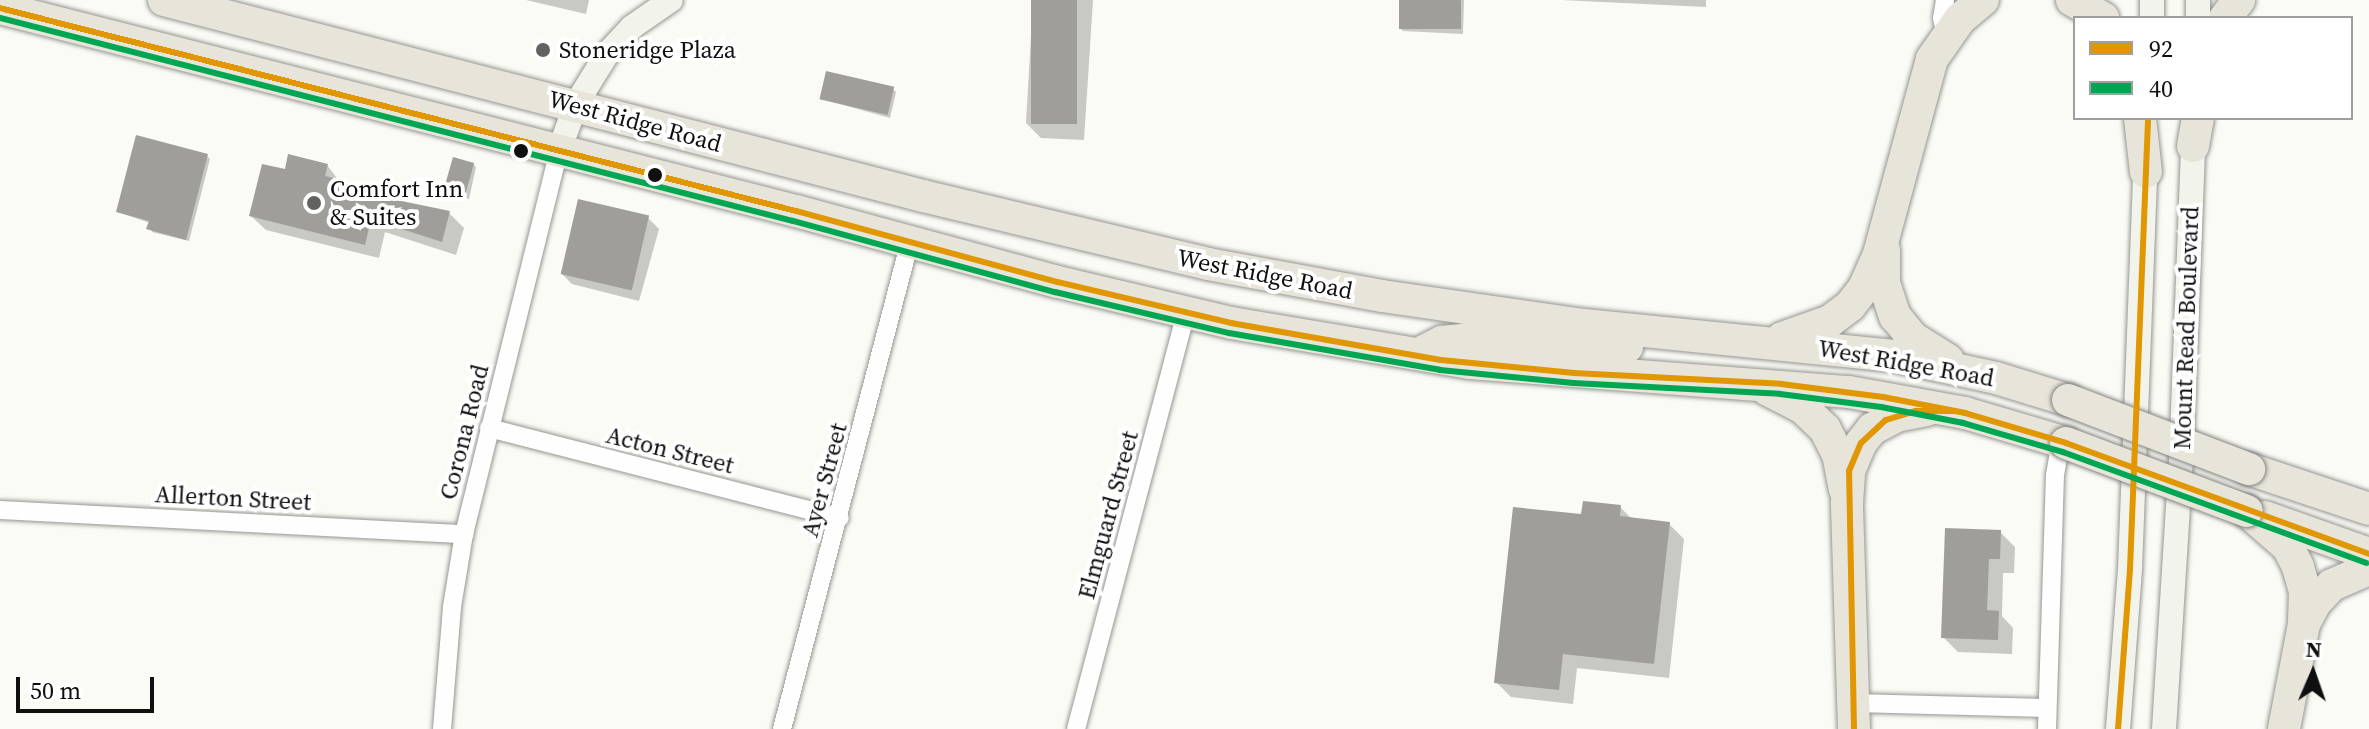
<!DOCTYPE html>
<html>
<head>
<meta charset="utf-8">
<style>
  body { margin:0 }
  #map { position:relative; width:2369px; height:729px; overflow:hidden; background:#fbfbf5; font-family:"Source Serif 4",serif }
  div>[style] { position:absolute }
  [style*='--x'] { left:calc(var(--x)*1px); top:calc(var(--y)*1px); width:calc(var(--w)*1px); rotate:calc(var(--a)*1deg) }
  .shadow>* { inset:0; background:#0003 }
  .building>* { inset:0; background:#9f9e9a; transform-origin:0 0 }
  .roads { filter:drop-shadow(0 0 2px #959593) drop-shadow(0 0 2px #959593) }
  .street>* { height:18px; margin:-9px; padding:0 9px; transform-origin:9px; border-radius:9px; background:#fefefe }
  .secondary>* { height:24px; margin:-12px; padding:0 12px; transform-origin:12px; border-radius:12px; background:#f2f4ec }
  .highway>* { height:32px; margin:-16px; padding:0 16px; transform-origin:16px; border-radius:16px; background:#e7e4d9 }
  .bridges { filter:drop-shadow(0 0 2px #838380) drop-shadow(0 0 2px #838380) }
  .highway-bridge>* { height:32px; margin:-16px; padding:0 16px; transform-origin:16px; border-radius:16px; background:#e7e4d9 }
  .bus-1>* { height:6px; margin:-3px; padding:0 3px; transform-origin:3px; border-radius:3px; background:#e09702 }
  .bus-2>* { height:6px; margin:-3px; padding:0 3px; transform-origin:3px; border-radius:3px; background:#00a651 }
  .dots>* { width:22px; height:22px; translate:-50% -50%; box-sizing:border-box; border:4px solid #fff; border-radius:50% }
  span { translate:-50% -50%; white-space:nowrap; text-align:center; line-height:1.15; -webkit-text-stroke:8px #fff; paint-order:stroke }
  .poi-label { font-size:24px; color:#0f0f0f }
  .left { translate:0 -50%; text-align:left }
  .street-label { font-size:24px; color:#0f0f0f }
  .legend { position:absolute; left:2073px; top:16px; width:280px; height:104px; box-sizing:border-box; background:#fff; border:2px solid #9f9f9f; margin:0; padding:10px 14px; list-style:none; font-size:24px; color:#0f0f0f }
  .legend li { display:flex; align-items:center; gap:16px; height:40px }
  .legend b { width:40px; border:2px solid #9f9f9f }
  .north { position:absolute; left:2273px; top:633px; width:80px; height:80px; -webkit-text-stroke:6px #fff; paint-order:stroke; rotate:2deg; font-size:22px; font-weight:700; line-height:32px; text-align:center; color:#0f0f0f }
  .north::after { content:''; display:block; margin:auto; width:28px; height:36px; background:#0f0f0f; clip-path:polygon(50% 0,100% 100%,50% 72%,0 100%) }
  .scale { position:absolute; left:16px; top:677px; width:138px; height:36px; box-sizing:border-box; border:4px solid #0f0f0f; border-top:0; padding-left:10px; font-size:24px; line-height:28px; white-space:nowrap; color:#0f0f0f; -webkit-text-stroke:6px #fff; paint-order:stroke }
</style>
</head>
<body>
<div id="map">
  <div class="shadow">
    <div style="clip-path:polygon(526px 0,589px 0,586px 14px)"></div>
    <div style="clip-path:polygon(1033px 0,1093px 0,1084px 140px,1041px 138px,1026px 123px)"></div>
    <div style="clip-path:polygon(1401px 0,1464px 0,1463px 34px,1403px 31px,1400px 28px)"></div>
    <div style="clip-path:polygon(1561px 0,1706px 0,1706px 7px)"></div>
    <div style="clip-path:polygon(893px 89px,896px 92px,890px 118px,822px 99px)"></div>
    <div style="clip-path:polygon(207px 156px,210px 159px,189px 241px,152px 232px,150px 223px,118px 212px)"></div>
    <div style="clip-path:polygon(473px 164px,476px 167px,469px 199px,450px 194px,447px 191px)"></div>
    <div style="clip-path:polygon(327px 165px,340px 182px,378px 191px,388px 201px,449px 213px,464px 228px,456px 255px,385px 232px,379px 258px,266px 230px,251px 216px,286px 172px)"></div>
    <div style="clip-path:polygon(648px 218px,659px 229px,639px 301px,572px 284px,561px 273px)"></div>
    <div style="clip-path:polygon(1620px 507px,1633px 520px,1669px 524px,1684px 539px,1669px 678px,1577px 668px,1573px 704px,1511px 697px,1496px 682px,1583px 517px)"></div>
    <div style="clip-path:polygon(2000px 532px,2015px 547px,2014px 573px,2003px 573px,2002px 616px,2013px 628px,2012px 654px,1958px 652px,1943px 637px)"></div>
  </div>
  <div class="building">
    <div style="left:1031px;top:0;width:46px;height:124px"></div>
    <div style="left:1399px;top:0;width:62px;height:29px"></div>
    <div style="left:826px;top:71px;width:70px;height:29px;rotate:13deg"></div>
    <div style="clip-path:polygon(136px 135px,208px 154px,186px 240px,146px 229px,149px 221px,116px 212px)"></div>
    <div style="clip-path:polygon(288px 154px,328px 164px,325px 176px,379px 189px,377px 196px,450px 211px,442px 242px,371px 219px,365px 245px,249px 216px,262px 164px,285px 169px)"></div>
    <div style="left:453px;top:157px;width:22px;height:35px;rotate:16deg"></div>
    <div style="left:578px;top:199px;width:73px;height:77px;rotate:13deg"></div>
    <div style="clip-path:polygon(1583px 501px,1621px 505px,1620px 516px,1670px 522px,1654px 664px,1563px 654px,1559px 690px,1494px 683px,1513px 507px,1581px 514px)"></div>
    <div style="clip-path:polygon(1945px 528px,2001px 530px,2000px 559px,1989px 559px,1987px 610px,1999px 611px,1998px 640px,1941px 638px)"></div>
  </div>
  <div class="roads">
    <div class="street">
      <div style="--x:1945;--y:0;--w:18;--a:99"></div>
      <div style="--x:1942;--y:18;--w:18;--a:77"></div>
      <div style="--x:489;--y:428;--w:362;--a:14.4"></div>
      <div style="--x:0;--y:510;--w:465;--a:3"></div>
      <div style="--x:1853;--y:703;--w:194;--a:1.5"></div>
      <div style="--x:442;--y:729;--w:122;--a:-85.3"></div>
      <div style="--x:452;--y:607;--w:74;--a:-80.7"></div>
      <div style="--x:464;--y:534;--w:395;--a:-76.1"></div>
      <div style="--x:782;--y:729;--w:505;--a:-75.3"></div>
      <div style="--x:1076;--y:729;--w:430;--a:-75.2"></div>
      <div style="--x:2047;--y:729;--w:254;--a:-88.2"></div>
      <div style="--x:2055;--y:475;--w:34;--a:-80"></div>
    </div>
    <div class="secondary">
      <div style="--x:2152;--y:18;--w:18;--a:-90"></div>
      <div style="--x:2198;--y:18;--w:18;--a:-90"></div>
      <div style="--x:559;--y:151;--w:50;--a:-70.1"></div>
      <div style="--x:576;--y:104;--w:59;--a:-58.2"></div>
      <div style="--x:607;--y:54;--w:37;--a:-47"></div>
      <div style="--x:632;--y:27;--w:47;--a:-34.7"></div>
      <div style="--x:2118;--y:729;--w:160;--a:-85.7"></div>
      <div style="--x:2130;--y:569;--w:413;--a:-87.8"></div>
      <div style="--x:2164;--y:729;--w:268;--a:-86.4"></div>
      <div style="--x:2181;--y:462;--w:334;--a:-87.8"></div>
    </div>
    <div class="highway">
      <div style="--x:164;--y:0;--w:784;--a:14.48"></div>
      <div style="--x:923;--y:196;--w:293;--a:13.4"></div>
      <div style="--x:1208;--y:264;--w:177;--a:10.4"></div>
      <div style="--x:1382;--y:296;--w:204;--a:8.2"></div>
      <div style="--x:1584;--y:325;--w:312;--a:5.7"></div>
      <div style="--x:1894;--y:356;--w:104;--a:12.2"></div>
      <div style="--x:1996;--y:378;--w:75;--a:17"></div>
      <div style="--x:2072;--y:0;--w:36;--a:30"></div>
      <div style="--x:0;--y:8;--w:821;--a:14.31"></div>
      <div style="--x:796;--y:211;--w:271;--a:15.2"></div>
      <div style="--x:1058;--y:282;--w:178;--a:13.3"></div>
      <div style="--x:1231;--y:323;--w:242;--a:9.5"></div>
      <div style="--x:1470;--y:363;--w:380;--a:4.4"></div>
      <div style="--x:1849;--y:392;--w:118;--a:10.3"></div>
      <div style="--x:1965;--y:413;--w:105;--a:16.5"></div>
      <div style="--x:2225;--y:18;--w:23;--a:-52"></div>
      <div style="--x:2140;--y:118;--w:54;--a:83.7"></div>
      <div style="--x:2193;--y:146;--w:28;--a:-80"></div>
      <div style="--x:1884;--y:250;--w:33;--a:90"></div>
      <div style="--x:1884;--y:283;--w:35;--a:72"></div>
      <div style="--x:1895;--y:316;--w:28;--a:51"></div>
      <div style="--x:1913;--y:338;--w:41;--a:32.2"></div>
      <div style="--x:1782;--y:338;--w:51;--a:-19.5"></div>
      <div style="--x:1830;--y:321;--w:25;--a:-37"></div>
      <div style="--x:1850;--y:306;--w:23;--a:-52"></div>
      <div style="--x:1864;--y:288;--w:37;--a:-66"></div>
      <div style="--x:1879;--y:254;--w:202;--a:-74.8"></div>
      <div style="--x:1932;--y:59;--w:49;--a:-55"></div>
      <div style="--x:1960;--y:19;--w:30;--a:-40"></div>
      <div style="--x:1424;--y:351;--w:20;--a:-27"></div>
      <div style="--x:1442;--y:342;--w:29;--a:-6"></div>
      <div style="--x:1471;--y:339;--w:78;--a:5.9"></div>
      <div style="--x:1549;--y:347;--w:78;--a:0"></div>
      <div style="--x:1768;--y:390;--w:39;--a:27"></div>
      <div style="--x:1803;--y:408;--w:30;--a:44"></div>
      <div style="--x:1825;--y:429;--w:28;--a:63"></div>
      <div style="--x:1838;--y:454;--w:36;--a:79"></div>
      <div style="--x:2249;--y:469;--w:126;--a:18.4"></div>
      <div style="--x:2247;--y:511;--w:55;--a:41.3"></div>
      <div style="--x:2288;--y:547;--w:22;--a:63"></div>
      <div style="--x:2298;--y:567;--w:26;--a:74"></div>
      <div style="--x:2305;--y:592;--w:32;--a:92"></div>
      <div style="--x:2304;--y:624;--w:107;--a:100.8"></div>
      <div style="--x:2265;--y:517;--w:110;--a:19.6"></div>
      <div style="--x:2304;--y:624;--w:24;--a:-62"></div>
      <div style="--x:2315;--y:603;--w:25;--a:-47"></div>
      <div style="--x:2332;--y:585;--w:40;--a:-23.4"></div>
      <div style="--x:1854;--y:729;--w:226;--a:-91.8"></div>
      <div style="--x:1847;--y:503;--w:32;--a:-86"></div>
      <div style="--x:1849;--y:471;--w:30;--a:-67"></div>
      <div style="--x:1861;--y:443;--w:18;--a:-52"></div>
      <div style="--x:1872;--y:429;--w:27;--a:-28"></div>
      <div style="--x:1896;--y:416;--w:31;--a:-11"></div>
    </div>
  </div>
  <div class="bridges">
    <div class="highway-bridge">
      <div style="--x:2068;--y:400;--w:194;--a:20.9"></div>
      <div style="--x:2066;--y:443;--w:193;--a:20.6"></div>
    </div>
  </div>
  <div class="bus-1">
    <div style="--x:0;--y:8;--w:821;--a:14.31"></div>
    <div style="--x:796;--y:211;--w:271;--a:15.2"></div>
    <div style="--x:1058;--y:282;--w:178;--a:13.3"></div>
    <div style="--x:1231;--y:323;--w:213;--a:10"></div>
    <div style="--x:1441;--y:360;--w:134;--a:5.6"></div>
    <div style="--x:1574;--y:373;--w:207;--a:3"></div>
    <div style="--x:1781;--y:384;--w:103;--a:7.3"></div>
    <div style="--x:1883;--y:397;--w:84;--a:11"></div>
    <div style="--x:1965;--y:413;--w:105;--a:16.5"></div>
    <div style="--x:2066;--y:443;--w:323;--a:20.1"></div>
    <div style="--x:1854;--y:729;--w:258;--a:-91.1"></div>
    <div style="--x:1849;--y:471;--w:30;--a:-67"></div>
    <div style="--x:1861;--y:443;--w:34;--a:-43"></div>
    <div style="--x:1886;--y:420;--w:31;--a:-17"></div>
    <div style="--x:1916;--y:411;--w:37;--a:0"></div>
    <div style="--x:2118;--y:729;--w:160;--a:-85.7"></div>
    <div style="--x:2130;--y:569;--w:451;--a:-87.7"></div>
  </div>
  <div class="bus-2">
    <div style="--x:0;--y:18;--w:819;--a:14.36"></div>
    <div style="--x:793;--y:221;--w:271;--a:15.2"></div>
    <div style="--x:1055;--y:292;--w:179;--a:13.3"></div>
    <div style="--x:1229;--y:333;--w:214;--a:9.9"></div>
    <div style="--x:1440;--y:370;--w:134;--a:5.6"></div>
    <div style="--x:1573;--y:383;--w:207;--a:3"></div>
    <div style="--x:1780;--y:394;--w:102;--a:7.3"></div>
    <div style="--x:1881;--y:407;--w:84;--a:11"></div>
    <div style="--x:1963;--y:423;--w:104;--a:16.2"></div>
    <div style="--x:2063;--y:452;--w:323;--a:20.1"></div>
  </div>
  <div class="dots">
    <div style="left:543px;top:50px;background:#626260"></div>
    <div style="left:521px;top:151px;background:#0f0f0f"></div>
    <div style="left:655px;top:175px;background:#0f0f0f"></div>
    <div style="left:314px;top:203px;background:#626260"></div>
  </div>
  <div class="poi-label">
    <span class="left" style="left:559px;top:50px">Stoneridge Plaza</span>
    <span class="left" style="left:330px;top:203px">Comfort Inn<br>&amp; Suites</span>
  </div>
  <div class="street-label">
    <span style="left:635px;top:121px;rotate:15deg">West Ridge Road</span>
    <span style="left:1265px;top:274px;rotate:11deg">West Ridge Road</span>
    <span style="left:2186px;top:328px;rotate:-88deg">Mount Read Boulevard</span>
    <span style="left:1906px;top:363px;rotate:10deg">West Ridge Road</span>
    <span style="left:464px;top:432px;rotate:-76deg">Corona Road</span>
    <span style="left:670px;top:450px;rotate:14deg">Acton Street</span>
    <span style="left:824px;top:480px;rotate:-75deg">Ayer Street</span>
    <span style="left:233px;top:498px;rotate:3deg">Allerton Street</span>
    <span style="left:1108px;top:515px;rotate:-75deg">Elmguard Street</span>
  </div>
  <ul class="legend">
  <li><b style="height:10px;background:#e09702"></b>92</li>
  <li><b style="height:10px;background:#00a651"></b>40</li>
  </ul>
  <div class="north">N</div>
  <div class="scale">50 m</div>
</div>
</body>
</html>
